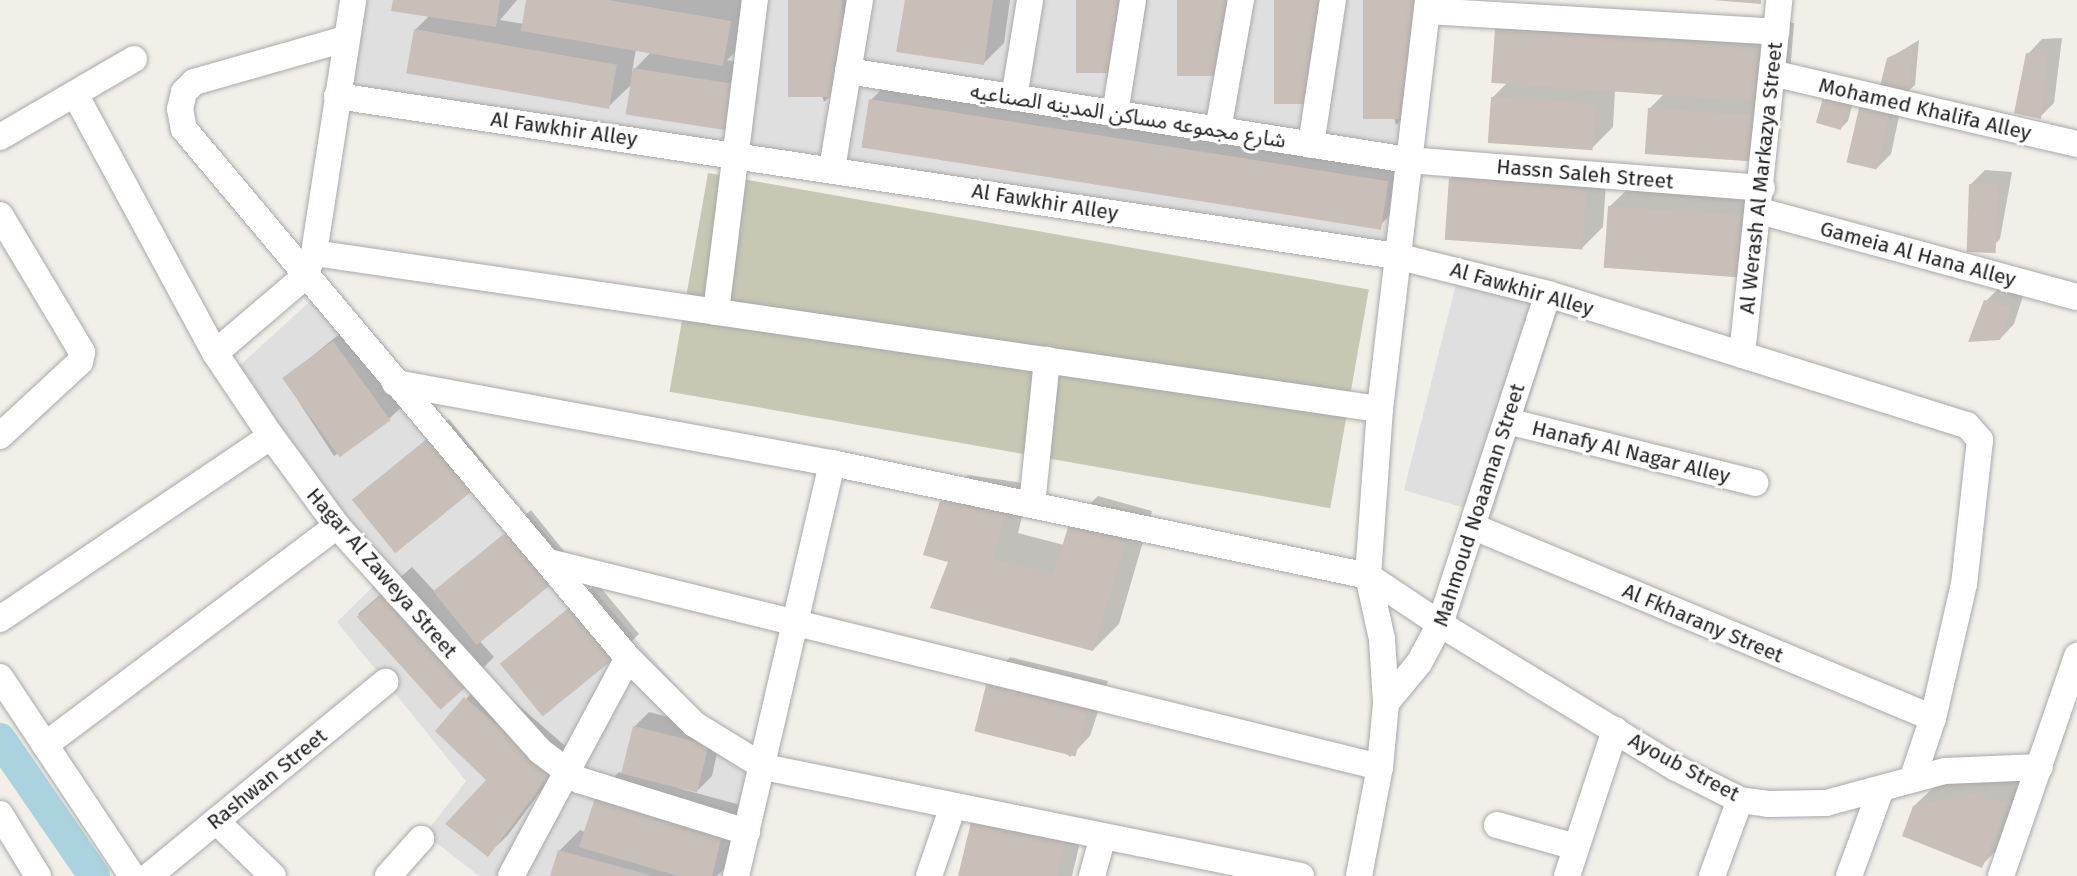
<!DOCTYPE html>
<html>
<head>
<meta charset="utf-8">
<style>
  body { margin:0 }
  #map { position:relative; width:2077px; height:876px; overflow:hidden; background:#f2efe9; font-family:"Fira Sans","Noto Sans Arabic",sans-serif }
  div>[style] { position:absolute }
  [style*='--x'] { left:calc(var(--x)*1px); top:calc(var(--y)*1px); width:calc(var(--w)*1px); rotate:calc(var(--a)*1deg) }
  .residential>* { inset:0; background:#e0dfdf }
  .construction>* { inset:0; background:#c7c7b4; transform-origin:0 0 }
  .shadow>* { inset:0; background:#0003 }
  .canal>* { height:32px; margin:-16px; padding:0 16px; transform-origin:16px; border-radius:16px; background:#aad3df }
  .building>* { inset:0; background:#c7bfb8; transform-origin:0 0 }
  .roads { filter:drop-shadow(0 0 2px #a9a9a9) drop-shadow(0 0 2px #a9a9a9) }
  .street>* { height:26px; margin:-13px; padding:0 13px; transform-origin:13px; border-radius:13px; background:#fff }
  span { translate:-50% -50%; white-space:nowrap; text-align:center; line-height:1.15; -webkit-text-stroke:6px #fff; paint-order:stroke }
  .street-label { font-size:21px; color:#222 }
</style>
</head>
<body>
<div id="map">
  <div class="residential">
    <div style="clip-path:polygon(364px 0,1441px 0,1411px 250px,346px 85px)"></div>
    <div style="clip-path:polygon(1457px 280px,1558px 312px,1492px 516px,1404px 490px)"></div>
    <div style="clip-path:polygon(330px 283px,709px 724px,772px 756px,741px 876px,479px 876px,425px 834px,466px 781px,337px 622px,389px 571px,351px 531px,236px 369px)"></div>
  </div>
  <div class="construction">
    <div style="left:708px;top:173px;width:671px;height:222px;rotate:10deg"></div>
  </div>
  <div class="shadow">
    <div style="clip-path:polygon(evenodd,395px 0,517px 0,500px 20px,524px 24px,528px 0,751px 0,744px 44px,727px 60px,757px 65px,750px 107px,632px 84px,608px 107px,415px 30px,430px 15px,395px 0,636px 49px,651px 52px,632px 72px,636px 49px)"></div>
    <div style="clip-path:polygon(790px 0,863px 0,851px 76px,824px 102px)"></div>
    <div style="clip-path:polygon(907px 0,1010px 0,1004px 43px,983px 64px)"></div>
    <div style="clip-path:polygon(1078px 0,1147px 0,1137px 58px)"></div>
    <div style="clip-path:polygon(1364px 0,1434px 0,1417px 104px,1396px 125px)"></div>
    <div style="clip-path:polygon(1523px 4px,1794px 23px,1790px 74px,1769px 95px,1749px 160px,1649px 109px,1665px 93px,1615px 90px,1613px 127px,1592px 148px,1492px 98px,1508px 82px,1497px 30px)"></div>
    <div style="clip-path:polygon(2062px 38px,2054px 103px,2040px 117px,2028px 54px,2042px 39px)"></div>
    <div style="clip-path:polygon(1919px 40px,1915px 85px,1908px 91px,1888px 59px)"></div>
    <div style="clip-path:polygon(897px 74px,1414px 153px,1407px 199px,1380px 225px,871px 100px)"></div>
    <div style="clip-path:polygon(1856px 91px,1848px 121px,1841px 128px,1819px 122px)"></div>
    <div style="clip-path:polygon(1903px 97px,1891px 154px,1877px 168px,1862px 105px)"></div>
    <div style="clip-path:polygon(1472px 158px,1607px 168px,1603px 227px,1582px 248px,1451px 178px)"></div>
    <div style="clip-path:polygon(1985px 170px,2012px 172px,2000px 239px,1986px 253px,1971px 184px)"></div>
    <div style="clip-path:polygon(1630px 187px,1766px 196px,1762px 256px,1609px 207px)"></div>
    <div style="clip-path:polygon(2000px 287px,2024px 293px,2014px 324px,2000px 339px,1986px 301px)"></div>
    <div style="clip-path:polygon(354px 322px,411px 398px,390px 418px,334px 456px,284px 379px)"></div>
    <div style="clip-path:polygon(449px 419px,491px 471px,470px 491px,356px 503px)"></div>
    <div style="clip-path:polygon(968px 475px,1030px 484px,1018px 533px,1064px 545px,1071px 522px,1098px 496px,1152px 511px,1119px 624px,1093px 650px,950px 561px,942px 502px)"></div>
    <div style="clip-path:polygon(531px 510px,572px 561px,478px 639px,494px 657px,473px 678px,358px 614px,412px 567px,437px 594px)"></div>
    <div style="clip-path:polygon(597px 583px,639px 634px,618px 654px,504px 667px)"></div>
    <div style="clip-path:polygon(1010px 657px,1108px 681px,1090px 736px,1070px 757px,990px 678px)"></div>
    <div style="clip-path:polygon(486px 677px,571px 751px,508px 835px,487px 855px,488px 780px,437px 731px)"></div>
    <div style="clip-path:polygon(649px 712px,722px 731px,712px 776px,698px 790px,678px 788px,744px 806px,730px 863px,717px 876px,551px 876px,559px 851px,580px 830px,585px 832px,598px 793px,619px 772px,622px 773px,635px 726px)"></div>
    <div style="clip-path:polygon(1995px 773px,2028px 784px,2002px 845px,1981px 866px,1914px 806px,1935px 786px)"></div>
    <div style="clip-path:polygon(1085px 821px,1072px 876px,960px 876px)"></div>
  </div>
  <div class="canal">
    <div style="--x:0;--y:739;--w:166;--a:55.5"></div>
  </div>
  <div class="building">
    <div style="clip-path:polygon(393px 0,500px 0,496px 27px,391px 11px)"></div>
    <div style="clip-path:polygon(526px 0,608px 0,731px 21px,723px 66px,521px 31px)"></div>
    <div style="left:788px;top:0;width:54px;height:97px"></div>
    <div style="clip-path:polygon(905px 0,993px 0,984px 65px,896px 52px)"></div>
    <div style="left:1076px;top:0;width:54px;height:73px"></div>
    <div style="left:1177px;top:0;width:54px;height:76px"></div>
    <div style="left:1274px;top:0;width:54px;height:104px"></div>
    <div style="left:1363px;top:0;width:54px;height:119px"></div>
    <div style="clip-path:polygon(1713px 0,1761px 0,1761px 4px)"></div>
    <div style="left:414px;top:29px;width:206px;height:45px;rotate:10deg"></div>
    <div style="left:1495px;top:29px;width:274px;height:54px;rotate:4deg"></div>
    <div style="clip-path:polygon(1913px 46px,1909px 93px,1880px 86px,1887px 58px)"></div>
    <div style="clip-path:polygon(2048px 52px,2041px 119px,2014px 113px,2026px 53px)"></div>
    <div style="left:633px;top:68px;width:105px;height:47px;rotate:9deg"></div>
    <div style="left:1825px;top:91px;width:26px;height:33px;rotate:16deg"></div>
    <div style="left:1491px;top:97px;width:105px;height:46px;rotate:4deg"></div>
    <div style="left:869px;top:99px;width:526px;height:49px;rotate:9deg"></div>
    <div style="left:1860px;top:104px;width:31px;height:60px;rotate:13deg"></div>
    <div style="left:1648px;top:108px;width:105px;height:46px;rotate:4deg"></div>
    <div style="left:1449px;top:178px;width:138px;height:62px;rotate:4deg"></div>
    <div style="left:1969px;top:184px;width:29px;height:68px;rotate:2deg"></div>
    <div style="left:1608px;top:206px;width:138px;height:62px;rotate:4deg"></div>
    <div style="clip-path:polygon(1984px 300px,2011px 307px,2000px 340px,1968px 342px)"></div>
    <div style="left:333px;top:341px;width:98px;height:63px;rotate:54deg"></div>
    <div style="left:428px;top:438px;width:69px;height:98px;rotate:51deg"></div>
    <div style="clip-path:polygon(940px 501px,1005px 510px,993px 559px,1053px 575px,1070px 521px,1127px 538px,1093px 651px,930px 608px,948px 562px,923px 555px)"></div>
    <div style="left:510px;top:529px;width:69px;height:99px;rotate:51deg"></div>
    <div style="left:391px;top:586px;width:125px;height:46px;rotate:48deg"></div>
    <div style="left:576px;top:602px;width:68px;height:98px;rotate:51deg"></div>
    <div style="left:988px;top:677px;width:104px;height:56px;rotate:14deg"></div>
    <div style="clip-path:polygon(464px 697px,552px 772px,488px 857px,445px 824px,486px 780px,435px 731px)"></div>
    <div style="left:633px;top:726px;width:78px;height:49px;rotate:14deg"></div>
    <div style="clip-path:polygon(597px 792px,724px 827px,712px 876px,678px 876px,579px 847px)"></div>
    <div style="clip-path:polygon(1974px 793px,2009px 804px,1982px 868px,1902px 836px,1913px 806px)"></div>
    <div style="clip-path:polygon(971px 822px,1065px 841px,1057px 876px,958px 876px)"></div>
    <div style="clip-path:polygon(558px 850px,650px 875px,650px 876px,550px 876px)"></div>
  </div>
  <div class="roads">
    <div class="street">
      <div style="--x:1427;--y:11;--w:350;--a:3.4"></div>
      <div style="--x:345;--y:39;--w:157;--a:164.1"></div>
      <div style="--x:194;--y:82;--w:14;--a:135"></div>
      <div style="--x:184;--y:92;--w:17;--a:103"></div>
      <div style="--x:180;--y:109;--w:20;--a:79"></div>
      <div style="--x:184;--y:129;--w:691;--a:49.99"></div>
      <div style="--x:628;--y:658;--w:93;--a:45"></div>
      <div style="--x:694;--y:724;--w:82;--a:31.6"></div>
      <div style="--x:764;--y:767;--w:548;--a:11.47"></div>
      <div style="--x:848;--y:71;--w:567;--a:9.03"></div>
      <div style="--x:1408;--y:160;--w:355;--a:4.5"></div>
      <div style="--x:1772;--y:73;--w:313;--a:13.1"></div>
      <div style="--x:75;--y:94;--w:294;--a:61.6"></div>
      <div style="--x:215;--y:353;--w:100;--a:56"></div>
      <div style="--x:271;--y:436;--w:112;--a:53.7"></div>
      <div style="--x:337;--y:526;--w:303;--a:47.9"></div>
      <div style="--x:540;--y:751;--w:49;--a:36.6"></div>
      <div style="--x:579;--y:780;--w:176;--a:17.2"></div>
      <div style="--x:337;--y:96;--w:1071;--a:8.59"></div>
      <div style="--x:1396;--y:256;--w:157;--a:14"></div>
      <div style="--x:1548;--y:294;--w:439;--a:17.4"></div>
      <div style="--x:1967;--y:425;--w:20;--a:49"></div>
      <div style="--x:1980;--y:440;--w:145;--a:96.3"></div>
      <div style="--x:1964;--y:584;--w:138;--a:103"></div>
      <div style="--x:1933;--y:718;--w:62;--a:108.7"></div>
      <div style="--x:1014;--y:98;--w:99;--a:-80.7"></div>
      <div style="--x:1115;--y:114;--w:115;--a:-81"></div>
      <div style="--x:1218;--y:130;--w:132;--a:-80"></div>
      <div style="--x:0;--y:137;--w:155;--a:-30.2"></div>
      <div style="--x:1311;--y:145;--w:147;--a:-81.4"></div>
      <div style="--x:832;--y:169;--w:171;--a:-80.6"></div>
      <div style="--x:1760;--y:211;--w:328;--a:15.2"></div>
      <div style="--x:0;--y:215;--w:160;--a:59.1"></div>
      <div style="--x:82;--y:352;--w:10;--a:101"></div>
      <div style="--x:80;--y:362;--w:109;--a:137.2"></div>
      <div style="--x:314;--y:253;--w:1077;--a:8.33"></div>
      <div style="--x:716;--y:312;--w:314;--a:-82.9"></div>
      <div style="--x:215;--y:353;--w:117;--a:-40.5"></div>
      <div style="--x:304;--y:277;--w:26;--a:-67"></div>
      <div style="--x:314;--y:253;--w:256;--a:-81.2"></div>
      <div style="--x:1742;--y:355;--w:357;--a:-84"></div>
      <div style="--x:395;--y:383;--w:444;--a:10.4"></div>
      <div style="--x:832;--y:463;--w:548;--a:11.9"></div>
      <div style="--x:1368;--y:576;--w:87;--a:33.7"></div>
      <div style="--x:1440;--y:624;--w:276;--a:31.4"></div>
      <div style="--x:1676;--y:768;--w:72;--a:26.6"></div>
      <div style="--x:1740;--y:800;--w:28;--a:8"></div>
      <div style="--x:1768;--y:804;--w:58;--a:-1"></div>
      <div style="--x:1826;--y:803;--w:123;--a:-15.1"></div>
      <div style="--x:1945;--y:771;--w:95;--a:-2.4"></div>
      <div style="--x:1507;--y:421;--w:256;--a:14"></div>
      <div style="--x:1032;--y:505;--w:146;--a:-84.1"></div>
      <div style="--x:1474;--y:527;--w:497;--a:22.6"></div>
      <div style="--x:549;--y:562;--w:856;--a:13.86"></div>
      <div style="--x:0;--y:619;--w:327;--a:-34"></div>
      <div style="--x:0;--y:677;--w:239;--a:56.4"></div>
      <div style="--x:1386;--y:703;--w:52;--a:-50.5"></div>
      <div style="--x:1419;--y:663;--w:44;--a:-61.7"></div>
      <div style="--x:1440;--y:624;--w:347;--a:-71.9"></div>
      <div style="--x:45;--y:745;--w:365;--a:-36.9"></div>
      <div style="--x:0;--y:814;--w:73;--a:58.5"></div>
      <div style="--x:216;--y:821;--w:79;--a:44"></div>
      <div style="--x:1497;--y:825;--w:82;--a:15.6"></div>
      <div style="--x:149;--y:876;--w:306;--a:-39.4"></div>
      <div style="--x:388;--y:876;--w:50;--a:-48.3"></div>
      <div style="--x:511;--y:876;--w:247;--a:-61.8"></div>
      <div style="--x:736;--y:876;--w:424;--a:-76.9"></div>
      <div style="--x:929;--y:876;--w:74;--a:-71.1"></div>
      <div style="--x:1092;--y:876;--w:41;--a:-74.6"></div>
      <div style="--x:1359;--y:876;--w:111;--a:-79.1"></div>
      <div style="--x:1380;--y:767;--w:64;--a:-84.6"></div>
      <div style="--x:1386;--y:703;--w:64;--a:-93.6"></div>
      <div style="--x:1382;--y:639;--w:65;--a:-102.5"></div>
      <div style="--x:1368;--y:576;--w:167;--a:-85.9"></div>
      <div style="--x:1380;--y:409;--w:412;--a:-83.3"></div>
      <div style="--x:1567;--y:876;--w:154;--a:-71.8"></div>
      <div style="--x:1712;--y:876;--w:81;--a:-69.8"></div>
      <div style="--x:1849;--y:876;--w:93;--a:-69.8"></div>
      <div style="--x:2001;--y:876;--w:233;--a:-70.9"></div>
    </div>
  </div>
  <div class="street-label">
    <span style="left:1925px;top:109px;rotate:13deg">Mohamed Khalifa Alley</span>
    <span style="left:1128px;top:116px;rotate:9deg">شارع مجموعه مساكن المدينه الصناعيه</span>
    <span style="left:564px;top:129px;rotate:8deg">Al Fawkhir Alley</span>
    <span style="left:1585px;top:174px;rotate:5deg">Hassn Saleh Street</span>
    <span style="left:1761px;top:178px;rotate:-84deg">Al Werash Al Markazya Street</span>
    <span style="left:1045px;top:202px;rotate:9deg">Al Fawkhir Alley</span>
    <span style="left:1918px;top:254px;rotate:15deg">Gameia Al Hana Alley</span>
    <span style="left:1522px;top:289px;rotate:16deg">Al Fawkhir Alley</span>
    <span style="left:1631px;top:452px;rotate:14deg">Hanafy Al Nagar Alley</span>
    <span style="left:1479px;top:505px;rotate:-72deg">Mahmoud Noaaman Street</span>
    <span style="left:382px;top:573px;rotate:49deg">Hagar Al Zaweya Street</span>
    <span style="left:1703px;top:623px;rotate:23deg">Al Fkharany Street</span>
    <span style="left:1684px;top:767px;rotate:28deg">Ayoub Street</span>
    <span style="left:267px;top:779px;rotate:-39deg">Rashwan Street</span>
  </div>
</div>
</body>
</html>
